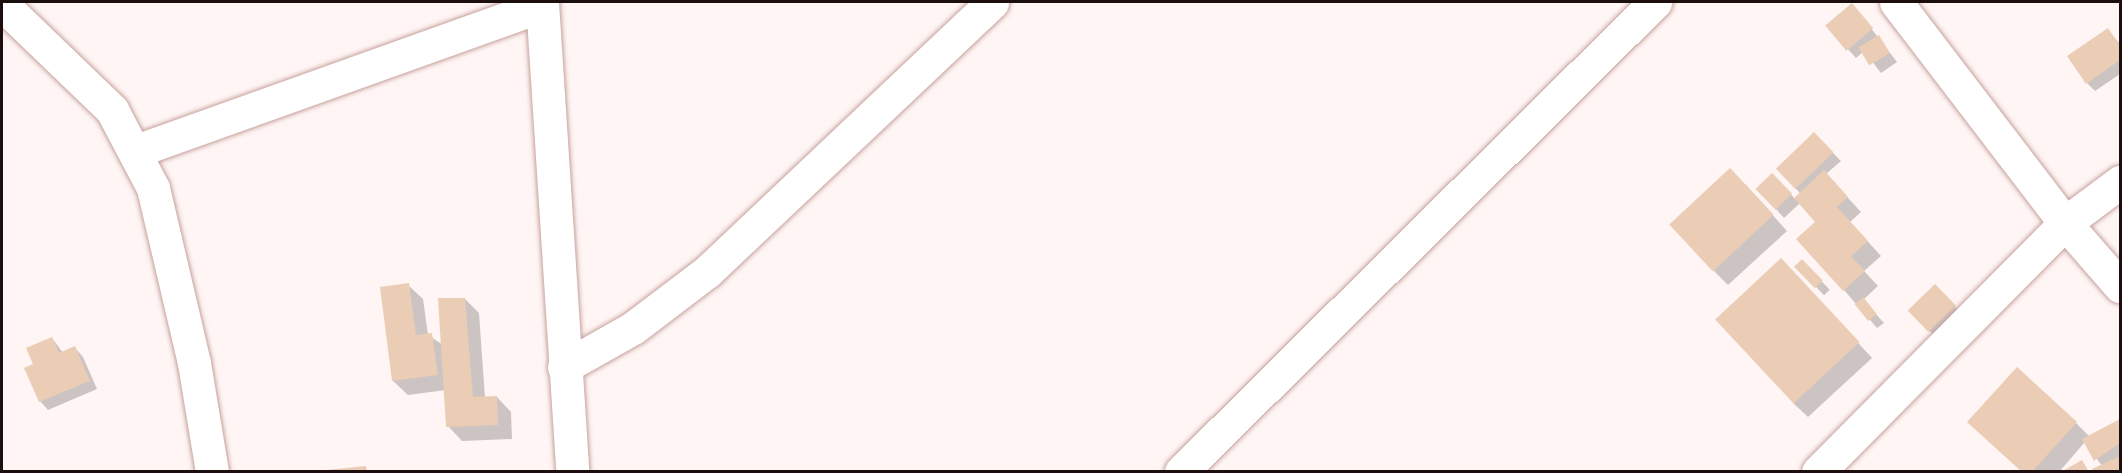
<!DOCTYPE html>
<html>
<head>
<meta charset="utf-8">
<style>
  body { margin:0 }
  #map { position:relative; width:2122px; height:473px; overflow:hidden; background:#fef5f4; font-family:Ubuntu,sans-serif }
  div>[style] { position:absolute }
  [style*='--x'] { left:calc(var(--x)*1px); top:calc(var(--y)*1px); width:calc(var(--w)*1px); rotate:calc(var(--a)*1deg) }
  .shadow>* { inset:0; background:#0003; transform-origin:0 0 }
  .building>* { inset:0; background:#ebccb5; transform-origin:0 0 }
  .roads { filter:drop-shadow(0 0 2px #c7a19c) drop-shadow(0 0 2px #c7a19c) }
  .street>* { height:33px; margin:-16.5px; padding:0 16.5px; transform-origin:16.5px; border-radius:16.5px; background:#fff }
  span { translate:-50% -50%; white-space:nowrap; text-align:center; line-height:1.15; -webkit-text-stroke:4.5px #fff; paint-order:stroke }
  .frame { position:absolute; inset:0; border:3px solid #1c0e0d; pointer-events:none }
</style>
</head>
<body>
<div id="map">
  <div class="shadow">
    <div style="clip-path:polygon(1860px 14px,1897px 62px,1881px 73px,1864px 51px,1856px 58px,1828px 27px)"></div>
    <div style="clip-path:polygon(2108px 30px,2120px 44px,2120px 74px,2095px 91px,2087px 83px)"></div>
    <div style="clip-path:polygon(1814px 134px,1841px 161px,1826px 174px,1861px 212px,1850px 222px,1881px 256px,1864px 271px,1878px 286px,1863px 300px,1884px 323px,1877px 328px,1844px 290px,1817px 222px,1800px 203px,1784px 218px,1776px 209px,1781px 183px,1795px 199px,1800px 193px,1777px 168px)"></div>
    <div style="clip-path:polygon(1745px 184px,1787px 231px,1728px 285px,1714px 271px)"></div>
    <div style="left:1802px;top:261px;width:40px;height:8px;rotate:46deg"></div>
    <div style="clip-path:polygon(1795px 274px,1872px 358px,1808px 417px,1793px 403px)"></div>
    <div style="clip-path:polygon(408px 285px,423px 299px,428px 335px,443px 345px,465px 299px,479px 313px,485px 398px,497px 397px,511px 412px,512px 439px,462px 441px,448px 426px,446px 390px,408px 395px,393px 381px)"></div>
    <div style="left:1935px;top:286px;width:40px;height:35px;rotate:46deg"></div>
    <div style="clip-path:polygon(52px 338px,63px 353px,75px 348px,83px 357px,97px 389px,48px 410px,40px 401px,35px 365px)"></div>
    <div style="clip-path:polygon(2120px 421px,2120px 472px,2095px 472px,2102px 466px,2085px 442px,2059px 472px,2023px 472px,2076px 423px,2090px 437px)"></div>
  </div>
  <div class="building">
    <div style="left:1852px;top:3px;width:33px;height:35px;rotate:50deg"></div>
    <div style="clip-path:polygon(2108px 28px,2120px 46px,2120px 60px,2086px 84px,2067px 56px)"></div>
    <div style="left:1879px;top:35px;width:21px;height:24px;rotate:59deg"></div>
    <div style="left:1814px;top:132px;width:28px;height:53px;rotate:46deg"></div>
    <div style="left:1730px;top:168px;width:64px;height:83px;rotate:47deg"></div>
    <div style="clip-path:polygon(1824px 170px,1848px 197px,1837px 207px,1868px 241px,1851px 256px,1865px 271px,1843px 291px,1796px 239px,1815px 222px,1794px 198px)"></div>
    <div style="left:1772px;top:173px;width:29px;height:23px;rotate:46deg"></div>
    <div style="left:1781px;top:258px;width:115px;height:90px;rotate:47deg"></div>
    <div style="left:1802px;top:259px;width:30px;height:11px;rotate:46deg"></div>
    <div style="clip-path:polygon(409px 283px,416px 335px,432px 333px,438px 375px,392px 381px,380px 287px)"></div>
    <div style="left:1935px;top:284px;width:30px;height:38px;rotate:46deg"></div>
    <div style="left:1863px;top:297px;width:22px;height:11px;rotate:51deg"></div>
    <div style="clip-path:polygon(438px 298px,465px 298px,473px 397px,497px 396px,498px 425px,446px 427px)"></div>
    <div style="clip-path:polygon(52px 337px,59px 353px,75px 346px,90px 381px,39px 402px,24px 368px,33px 364px,26px 348px)"></div>
    <div style="clip-path:polygon(2017px 367px,2077px 422px,2032px 472px,2022px 472px,1967px 422px)"></div>
    <div style="clip-path:polygon(2120px 419px,2120px 443px,2094px 461px,2082px 439px)"></div>
    <div style="clip-path:polygon(2120px 456px,2120px 472px,2094px 472px,2092px 469px)"></div>
    <div style="clip-path:polygon(2082px 460px,2089px 472px,2061px 472px)"></div>
    <div style="clip-path:polygon(366px 466px,367px 472px,326px 472px,326px 470px)"></div>
  </div>
  <div class="roads">
    <div class="street">
      <div style="--x:542;--y:2;--w:471;--a:86.3"></div>
      <div style="--x:1896;--y:2;--w:278;--a:52.6"></div>
      <div style="--x:2065;--y:223;--w:84;--a:48.9"></div>
      <div style="--x:2;--y:4;--w:153;--a:43.9"></div>
      <div style="--x:112;--y:110;--w:88;--a:62.3"></div>
      <div style="--x:153;--y:188;--w:180;--a:76.8"></div>
      <div style="--x:194;--y:363;--w:110;--a:80.6"></div>
      <div style="--x:136;--y:151;--w:430;--a:-19.7"></div>
      <div style="--x:564;--y:367;--w:79;--a:-29.5"></div>
      <div style="--x:633;--y:328;--w:94;--a:-37.2"></div>
      <div style="--x:708;--y:271;--w:391;--a:-43.4"></div>
      <div style="--x:1181;--y:472;--w:668;--a:-44.76"></div>
      <div style="--x:1818;--y:472;--w:351;--a:-45.2"></div>
      <div style="--x:2065;--y:223;--w:69;--a:-36.7"></div>
    </div>
  </div>
  <div class="frame"></div>
</div>
</body>
</html>
